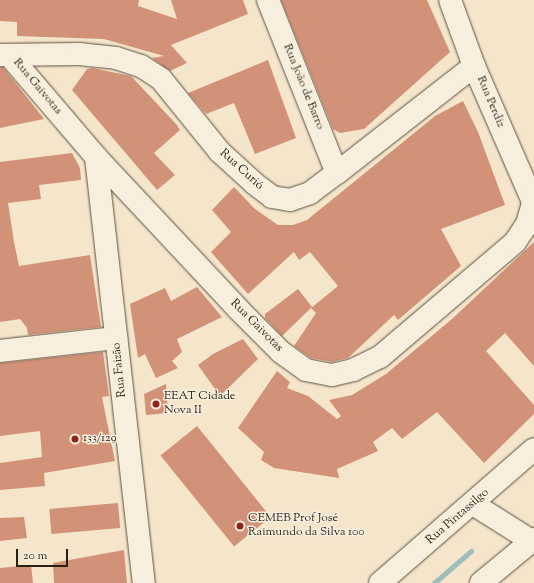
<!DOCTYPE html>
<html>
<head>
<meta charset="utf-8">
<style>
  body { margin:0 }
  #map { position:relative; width:534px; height:583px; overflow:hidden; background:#f5e5ca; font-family:"Sorts Mill Goudy",serif }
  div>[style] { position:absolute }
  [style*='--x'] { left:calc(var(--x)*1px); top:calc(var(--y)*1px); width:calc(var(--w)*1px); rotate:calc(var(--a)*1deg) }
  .stream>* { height:5px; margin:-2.5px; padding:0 2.5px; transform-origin:2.5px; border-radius:2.5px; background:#9dbebb }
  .building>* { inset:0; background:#d19278; transform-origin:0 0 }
  .roads { filter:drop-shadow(0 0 1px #5b5042) drop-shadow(0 0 1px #5b5042) }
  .minor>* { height:22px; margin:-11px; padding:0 11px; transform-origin:11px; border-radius:11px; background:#f8eedd }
  .dots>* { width:11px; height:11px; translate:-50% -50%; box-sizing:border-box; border:2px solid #f8eedd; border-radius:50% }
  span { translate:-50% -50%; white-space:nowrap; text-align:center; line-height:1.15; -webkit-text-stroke:3px #f8eedd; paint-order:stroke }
  .street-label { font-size:12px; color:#281f15 }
  .poi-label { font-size:12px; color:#281f15 }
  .left { translate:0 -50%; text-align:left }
  .scale { position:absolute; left:16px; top:549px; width:52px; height:18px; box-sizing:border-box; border:2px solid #281f15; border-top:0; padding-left:5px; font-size:12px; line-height:14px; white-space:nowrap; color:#281f15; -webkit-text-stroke:3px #f8eedd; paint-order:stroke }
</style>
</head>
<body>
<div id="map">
  <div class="stream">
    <div style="--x:434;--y:583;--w:49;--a:-40.9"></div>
  </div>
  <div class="building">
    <div style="clip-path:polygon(0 0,139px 0,138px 6px,177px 19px,171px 0,243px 0,248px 14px,171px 45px,187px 63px,170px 71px,152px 58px,164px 56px,104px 39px,17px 36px,17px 22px,0 21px)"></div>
    <div style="clip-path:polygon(281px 0,427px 0,450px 52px,364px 129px,340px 133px,333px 129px)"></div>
    <div style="clip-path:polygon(268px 60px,296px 138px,255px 154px,234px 103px,206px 114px,188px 93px)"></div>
    <div style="clip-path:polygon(0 67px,3px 67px,44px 119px,0 128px)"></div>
    <div style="clip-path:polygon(92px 68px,131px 76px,177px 125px,180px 130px,154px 153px,175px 175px,157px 190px,72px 90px,87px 69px)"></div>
    <div style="clip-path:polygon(463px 101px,478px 132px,505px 205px,441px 229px,461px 266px,398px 320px,394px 315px,348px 358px,332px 362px,311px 358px,294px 346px,316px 313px,311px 308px,338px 286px,310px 252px,299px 260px,294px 252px,248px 294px,211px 252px,231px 232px,212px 210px,234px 187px,255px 209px,278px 225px,293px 225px,307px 220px,435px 116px)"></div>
    <div style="clip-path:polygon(72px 153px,80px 168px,81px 180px,39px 185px,41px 199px,8px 203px,14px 242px,19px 266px,90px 255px,101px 327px,28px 335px,27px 328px,20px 319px,0 322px,0 162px)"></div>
    <div style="clip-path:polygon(534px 242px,534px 366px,505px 333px,486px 351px,534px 405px,534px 414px,484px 463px,437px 412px,402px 439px,392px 428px,373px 442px,378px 451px,337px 469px,339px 478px,274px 468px,261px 460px,264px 452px,238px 428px,277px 371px,290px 382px,287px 388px,308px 396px,337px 419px,341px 416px,329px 400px,352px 395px,386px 374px,452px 319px)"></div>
    <div style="clip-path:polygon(197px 287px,222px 317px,177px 339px,182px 352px,172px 361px,178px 368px,156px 378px,145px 354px,138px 358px,130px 304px,165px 288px,171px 301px)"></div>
    <div style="clip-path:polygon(298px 289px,312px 307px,282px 336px,265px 318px,265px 314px)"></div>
    <div style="clip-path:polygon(243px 339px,258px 359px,220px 396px,198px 365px,213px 354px)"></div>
    <div style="clip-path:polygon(103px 352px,109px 396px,102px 397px,115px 461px,44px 473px,45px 486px,0 490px,0 463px,42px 457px,40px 431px,0 436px,0 363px)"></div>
    <div style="clip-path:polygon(166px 384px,168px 413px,146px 415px,144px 394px)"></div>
    <div style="left:197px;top:426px;width:117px;height:47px;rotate:51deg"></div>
    <div style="left:118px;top:503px;width:25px;height:69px;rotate:85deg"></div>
    <div style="clip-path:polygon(24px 517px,27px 538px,0 541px,0 518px)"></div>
    <div style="clip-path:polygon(124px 550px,127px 583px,54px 583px,53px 563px)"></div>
    <div style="clip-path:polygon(31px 565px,33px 583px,0 583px,0 568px)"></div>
  </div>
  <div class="roads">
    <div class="minor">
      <div style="--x:268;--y:0;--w:186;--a:68.3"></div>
      <div style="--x:450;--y:0;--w:70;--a:70"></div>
      <div style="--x:474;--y:66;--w:148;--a:66.5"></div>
      <div style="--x:0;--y:55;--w:79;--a:-0.7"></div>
      <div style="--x:79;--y:54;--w:37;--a:6"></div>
      <div style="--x:116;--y:58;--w:26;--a:18"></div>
      <div style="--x:141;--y:66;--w:24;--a:33"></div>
      <div style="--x:161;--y:79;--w:94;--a:51.1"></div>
      <div style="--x:220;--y:152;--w:47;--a:42.4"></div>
      <div style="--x:255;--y:184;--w:21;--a:37"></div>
      <div style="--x:272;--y:197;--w:18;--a:9"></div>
      <div style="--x:290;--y:200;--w:21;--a:-19"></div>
      <div style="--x:310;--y:193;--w:34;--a:-37"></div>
      <div style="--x:337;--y:173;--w:174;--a:-38"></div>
      <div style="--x:9;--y:55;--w:134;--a:49.5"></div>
      <div style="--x:96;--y:157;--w:209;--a:46.9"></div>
      <div style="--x:239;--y:310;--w:59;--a:45"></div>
      <div style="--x:281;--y:352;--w:31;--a:36"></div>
      <div style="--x:306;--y:370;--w:26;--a:11"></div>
      <div style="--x:332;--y:375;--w:22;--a:-13"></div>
      <div style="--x:353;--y:370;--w:30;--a:-26"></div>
      <div style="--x:380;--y:357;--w:177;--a:-40.4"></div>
      <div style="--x:515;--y:242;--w:22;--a:-56"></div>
      <div style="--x:527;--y:224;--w:25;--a:-74"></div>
      <div style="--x:96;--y:157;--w:429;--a:83.6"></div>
      <div style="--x:0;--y:351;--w:117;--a:-6.4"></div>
      <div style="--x:473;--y:504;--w:67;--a:32.3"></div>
      <div style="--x:380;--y:583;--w:204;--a:-41"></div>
      <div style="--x:481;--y:583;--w:69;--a:-39.7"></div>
    </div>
  </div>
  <div class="dots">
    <div style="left:156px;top:404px;background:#8f2418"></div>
    <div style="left:75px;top:439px;background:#8f2418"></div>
    <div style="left:240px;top:526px;background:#8f2418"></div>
  </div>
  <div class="street-label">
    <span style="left:37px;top:87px;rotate:50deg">Rua Gaivotas</span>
    <span style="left:303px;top:87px;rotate:68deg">Rua João de Barro</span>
    <span style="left:490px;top:102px;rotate:67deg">Rua Perdiz</span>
    <span style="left:241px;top:170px;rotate:42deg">Rua Curió</span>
    <span style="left:256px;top:326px;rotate:45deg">Rua Gaivotas</span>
    <span style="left:120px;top:370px;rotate:-96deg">Rua Faizão</span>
    <span style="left:458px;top:517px;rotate:-41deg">Rua Pintassilgo</span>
  </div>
  <div class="poi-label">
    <span class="left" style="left:164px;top:404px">EEAT Cidade<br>Nova II</span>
    <span class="left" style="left:83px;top:439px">133/129</span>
    <span class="left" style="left:248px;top:526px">CEMEB Prof José<br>Raimundo da Silva 100</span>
  </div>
  <div class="scale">20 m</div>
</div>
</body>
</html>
